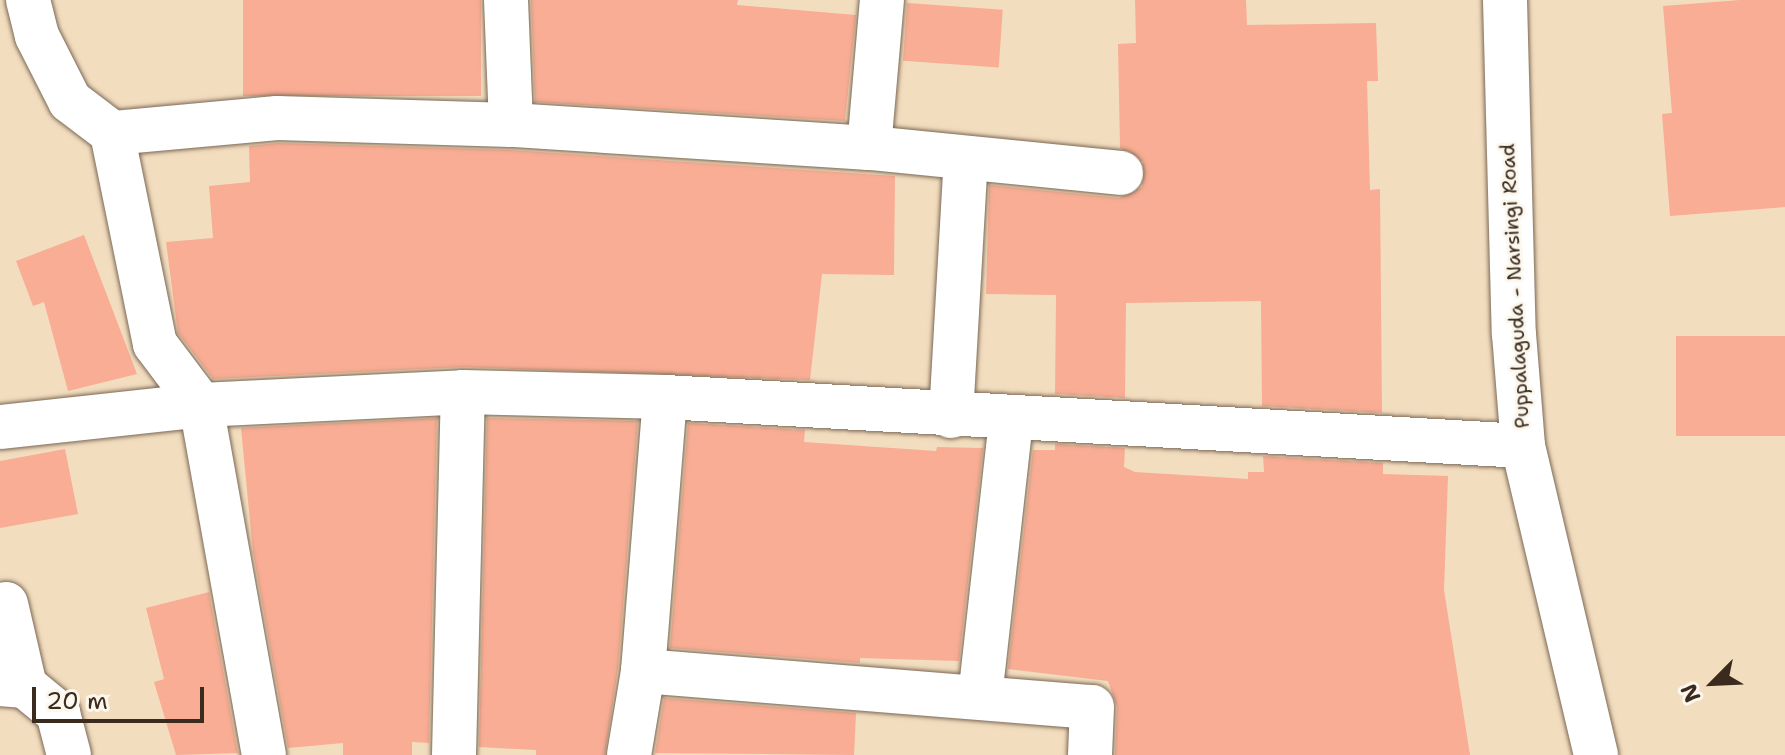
<!DOCTYPE html>
<html>
<head>
<meta charset="utf-8">
<style>
  body { margin:0 }
  #map { position:relative; width:1785px; height:755px; overflow:hidden; background:#f3ddbf; font-family:"Shantell Sans",sans-serif }
  div>[style] { position:absolute }
  [style*='--x'] { left:calc(var(--x)*1px); top:calc(var(--y)*1px); width:calc(var(--w)*1px); rotate:calc(var(--a)*1deg) }
  .building>* { inset:0; background:#f8ad94; transform-origin:0 0 }
  .roads { filter:drop-shadow(0 0 2px #7b6956) drop-shadow(0 0 2px #7b6956) }
  .minor>* { height:44px; margin:-22px; padding:0 22px; transform-origin:22px; border-radius:22px; background:#fff }
  span { translate:-50% -50%; white-space:nowrap; text-align:center; line-height:1.15; -webkit-text-stroke:6px #fbf7ec; paint-order:stroke }
  .street-label { font-size:20px; color:#3b2a1e }
  .north { position:absolute; left:1673px; top:643px; width:80px; height:80px; -webkit-text-stroke:6px #fbf7ec; paint-order:stroke; rotate:246deg; font-size:22px; font-weight:700; line-height:32px; text-align:center; color:#3b2a1e }
  .north::after { content:''; display:block; margin:auto; width:28px; height:36px; background:#3b2a1e; clip-path:polygon(50% 0,100% 100%,50% 72%,0 100%) }
  .scale { position:absolute; left:32px; top:687px; width:172px; height:36px; box-sizing:border-box; border:4px solid #3b2a1e; border-top:0; padding-left:10px; font-size:24px; line-height:28px; white-space:nowrap; color:#3b2a1e; -webkit-text-stroke:6px #fbf7ec; paint-order:stroke }
</style>
</head>
<body>
<div id="map">
  <div class="building">
    <div style="left:243px;top:0;width:238px;height:96px"></div>
    <div style="clip-path:polygon(531px 0,738px 0,737px 5px,856px 15px,845px 121px,535px 102px)"></div>
    <div style="clip-path:polygon(1135px 0,1246px 0,1247px 25px,1376px 23px,1378px 81px,1367px 81px,1370px 190px,1380px 189px,1382px 413px,1262px 406px,1261px 301px,1126px 303px,1125px 398px,1055px 394px,1056px 295px,986px 294px,989px 185px,1119px 198px,1142px 187px,1143px 162px,1120px 148px,1118px 44px,1136px 43px)"></div>
    <div style="clip-path:polygon(1740px 0,1785px 0,1785px 207px,1670px 216px,1662px 114px,1672px 113px,1663px 6px)"></div>
    <div style="left:907px;top:3px;width:96px;height:58px;rotate:4deg"></div>
    <div style="clip-path:polygon(278px 143px,510px 150px,895px 176px,894px 275px,822px 274px,810px 380px,464px 367px,213px 379px,178px 333px,166px 242px,213px 238px,209px 186px,250px 182px,249px 146px)"></div>
    <div style="clip-path:polygon(84px 235px,137px 374px,68px 391px,44px 302px,33px 306px,16px 261px)"></div>
    <div style="left:1785px;top:336px;width:100px;height:109px;rotate:90deg"></div>
    <div style="clip-path:polygon(437px 418px,429px 743px,412px 742px,412px 755px,343px 755px,343px 743px,288px 748px,253px 552px,241px 428px)"></div>
    <div style="clip-path:polygon(487px 418px,638px 421px,618px 668px,605px 755px,536px 755px,536px 750px,479px 747px)"></div>
    <div style="clip-path:polygon(688px 423px,805px 430px,804px 442px,936px 451px,937px 447px,983px 448px,959px 661px,860px 658px,860px 663px,670px 648px)"></div>
    <div style="clip-path:polygon(1055px 444px,1125px 448px,1124px 467px,1135px 472px,1248px 479px,1248px 472px,1264px 472px,1263px 456px,1383px 463px,1383px 474px,1448px 476px,1444px 590px,1470px 755px,1115px 755px,1117px 707px,1108px 681px,1008px 669px,1033px 450px,1055px 450px)"></div>
    <div style="clip-path:polygon(65px 449px,78px 514px,0 528px,0 461px)"></div>
    <div style="clip-path:polygon(209px 592px,238px 753px,176px 755px,154px 682px,164px 679px,146px 608px)"></div>
    <div style="clip-path:polygon(664px 698px,856px 713px,854px 755px,655px 753px)"></div>
  </div>
  <div class="roads">
    <div class="minor">
      <div style="--x:28;--y:0;--w:37;--a:76"></div>
      <div style="--x:37;--y:36;--w:73;--a:63.1"></div>
      <div style="--x:70;--y:101;--w:53;--a:37.3"></div>
      <div style="--x:506;--y:0;--w:125;--a:87.7"></div>
      <div style="--x:1505;--y:0;--w:334;--a:88.5"></div>
      <div style="--x:1514;--y:334;--w:112;--a:85.4"></div>
      <div style="--x:1523;--y:446;--w:318;--a:76.7"></div>
      <div style="--x:869;--y:148;--w:149;--a:-85"></div>
      <div style="--x:1121;--y:173;--w:253;--a:-174.3"></div>
      <div style="--x:869;--y:148;--w:359;--a:-176.3"></div>
      <div style="--x:511;--y:125;--w:234;--a:-178.3"></div>
      <div style="--x:277;--y:118;--w:166;--a:174.8"></div>
      <div style="--x:112;--y:133;--w:215;--a:78.5"></div>
      <div style="--x:155;--y:344;--w:76;--a:53"></div>
      <div style="--x:201;--y:405;--w:262;--a:-2.8"></div>
      <div style="--x:463;--y:392;--w:202;--a:1.4"></div>
      <div style="--x:665;--y:397;--w:859;--a:3.27"></div>
      <div style="--x:951;--y:416;--w:258;--a:-86.7"></div>
      <div style="--x:0;--y:427;--w:202;--a:-6.2"></div>
      <div style="--x:201;--y:405;--w:356;--a:79.8"></div>
      <div style="--x:6;--y:604;--w:84;--a:77"></div>
      <div style="--x:643;--y:671;--w:450;--a:4.6"></div>
      <div style="--x:1092;--y:707;--w:48;--a:92.4"></div>
      <div style="--x:0;--y:684;--w:25;--a:5"></div>
      <div style="--x:25;--y:686;--w:43;--a:39.3"></div>
      <div style="--x:58;--y:713;--w:43;--a:75.3"></div>
      <div style="--x:980;--y:697;--w:280;--a:-83.6"></div>
      <div style="--x:454;--y:755;--w:363;--a:-88.6"></div>
      <div style="--x:629;--y:755;--w:85;--a:-80.5"></div>
      <div style="--x:643;--y:671;--w:275;--a:-85.4"></div>
    </div>
  </div>
  <div class="street-label">
    <span style="left:1515px;top:286px;rotate:-93deg">Puppalaguda - Narsingi Road</span>
  </div>
  <div class="north">N</div>
  <div class="scale">20 m</div>
</div>
</body>
</html>
